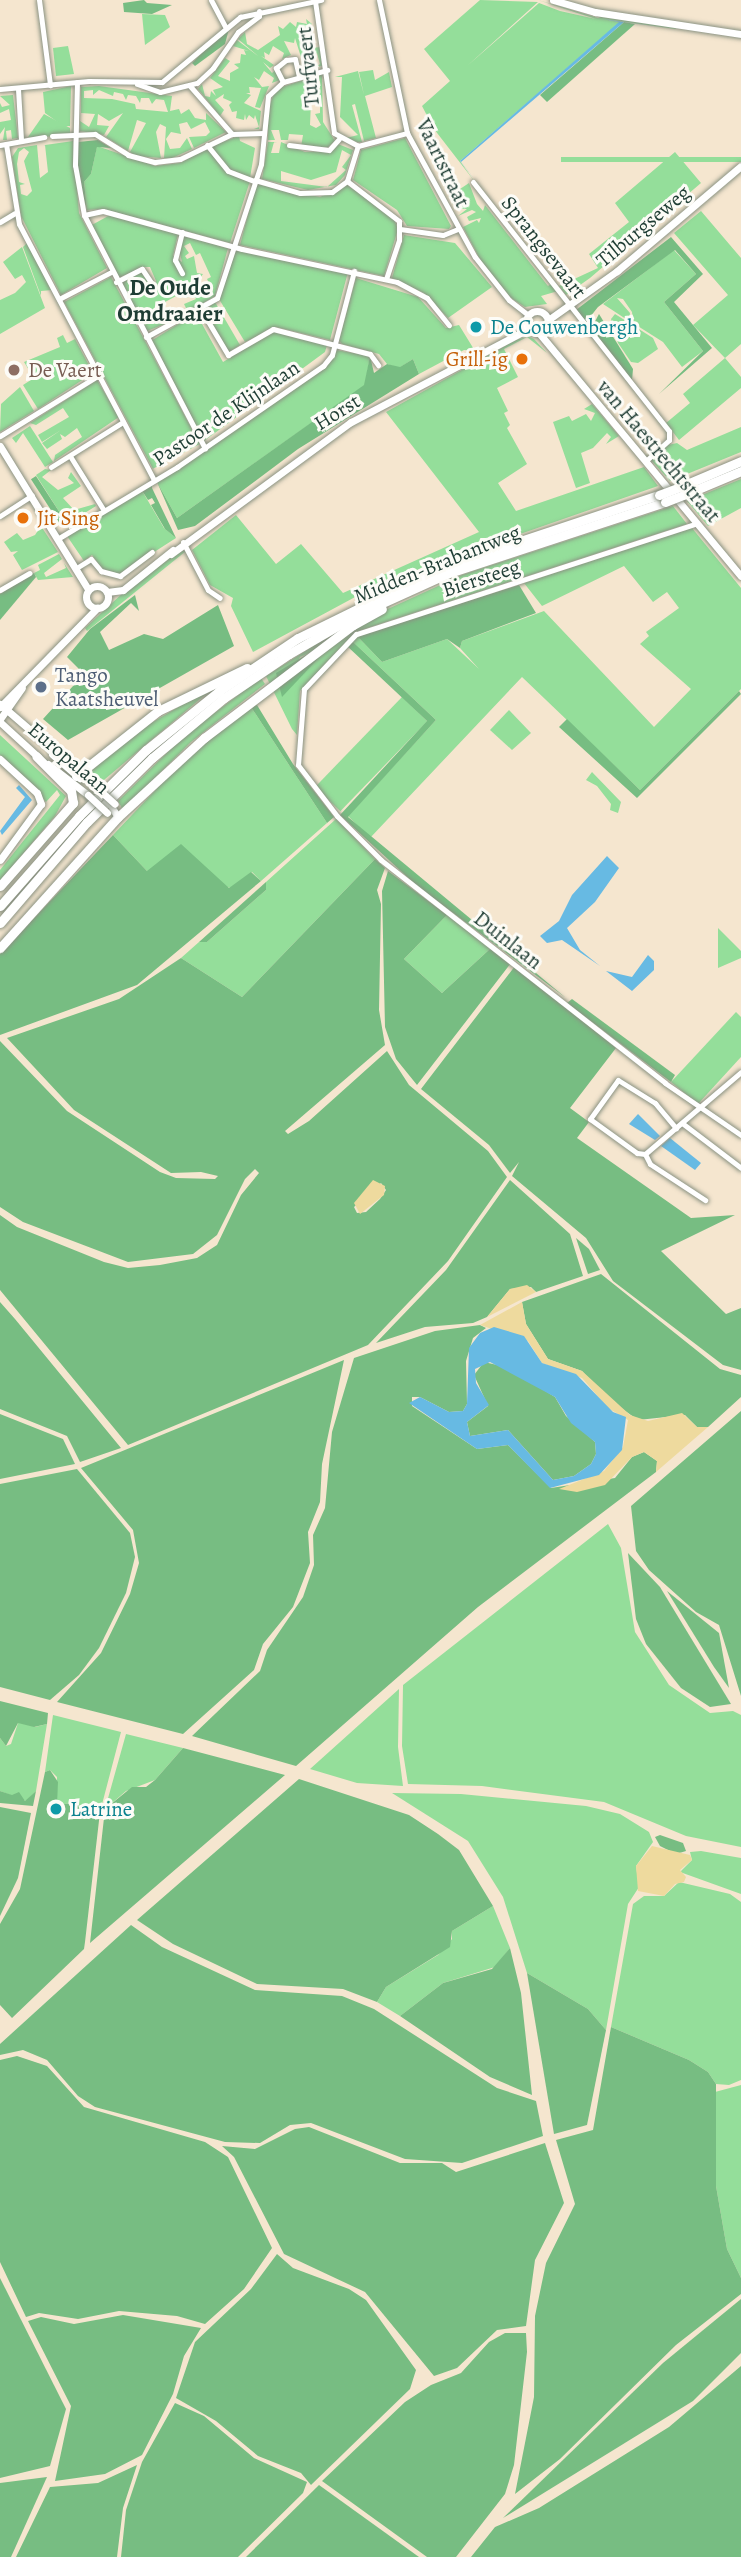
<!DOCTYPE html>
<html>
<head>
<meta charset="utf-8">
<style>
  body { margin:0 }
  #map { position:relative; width:741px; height:2557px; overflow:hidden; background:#f5e6cf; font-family:Alegreya,serif }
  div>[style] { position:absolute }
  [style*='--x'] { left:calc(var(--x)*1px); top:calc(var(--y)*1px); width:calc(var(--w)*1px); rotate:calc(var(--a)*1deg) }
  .green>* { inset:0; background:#94de9a; transform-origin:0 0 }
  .forest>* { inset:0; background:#77bd82; transform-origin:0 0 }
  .sand>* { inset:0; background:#eeda9e }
  .water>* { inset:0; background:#67bae3 }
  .roads { filter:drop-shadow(0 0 2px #8a9282) drop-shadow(0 0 2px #8a9282) }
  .street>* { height:5px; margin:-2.5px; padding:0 2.5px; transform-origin:2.5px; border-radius:2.5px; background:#fff }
  .secondary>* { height:7px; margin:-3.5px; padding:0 3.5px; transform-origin:3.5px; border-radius:3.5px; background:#fff }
  .secondary>.ring { margin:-3.5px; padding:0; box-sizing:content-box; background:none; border:7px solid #fff; border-radius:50% }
  .highway>* { height:9px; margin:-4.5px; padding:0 4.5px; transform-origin:4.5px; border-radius:4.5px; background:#fff }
  .bridges { filter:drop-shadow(0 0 2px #8a9282) drop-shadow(0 0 2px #8a9282) }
  .secondary-bridge>* { height:7px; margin:-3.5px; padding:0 3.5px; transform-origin:3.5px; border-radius:3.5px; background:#fff }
  .highway-bridge>* { height:9px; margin:-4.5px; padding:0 4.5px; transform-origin:4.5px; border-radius:4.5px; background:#fff }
  .dots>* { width:19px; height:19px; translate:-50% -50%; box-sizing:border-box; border:4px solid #fdfcf7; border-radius:50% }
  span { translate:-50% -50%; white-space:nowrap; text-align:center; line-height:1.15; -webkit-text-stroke:6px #fdfcf7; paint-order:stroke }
  .street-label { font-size:21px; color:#1f3d34 }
  .culture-label { font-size:21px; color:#0d838f }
  .left { translate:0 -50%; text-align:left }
  .food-label { font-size:21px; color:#c56008 }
  .right { translate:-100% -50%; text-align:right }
  .education-label { font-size:21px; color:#785e54 }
  .service-label { font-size:21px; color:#4e5e75 }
  .neighbourhood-label { font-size:23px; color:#1f3d34; font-weight:700 }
</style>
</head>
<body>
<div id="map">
  <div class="green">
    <div style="clip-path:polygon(480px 0,538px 2px,467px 66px,539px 3px,560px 11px,596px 19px,538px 0,598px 18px,603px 16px,676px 26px,676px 29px,603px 19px,620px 22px,460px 161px,475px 182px,434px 129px,422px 106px,450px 81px,424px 49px)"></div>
    <div style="clip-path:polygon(142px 14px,165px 15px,170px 27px,145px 45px)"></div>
    <div style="clip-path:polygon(306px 19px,312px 24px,302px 33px,309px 46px,305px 49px,320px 47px,322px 66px,316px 67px,320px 64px,317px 53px,311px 57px,309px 54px,309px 58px,303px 55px,311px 68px,305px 70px,295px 38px,294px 43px,284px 41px,291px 55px,282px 59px,284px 53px,273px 46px,269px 55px,264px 52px,265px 58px,261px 56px,274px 65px,270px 68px,263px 62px,272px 73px,276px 70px,280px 80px,272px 83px,274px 78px,264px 71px,259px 80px,254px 77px,262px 87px,269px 86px,260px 108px,255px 107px,261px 88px,249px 87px,250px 93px,246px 93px,251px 95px,244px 103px,261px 111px,259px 129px,254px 129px,259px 127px,255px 115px,254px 119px,249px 115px,246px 120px,245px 114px,244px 120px,236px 118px,237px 111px,232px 112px,229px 105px,232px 102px,223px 98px,224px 94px,215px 100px,224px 110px,220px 116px,198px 89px,202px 84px,205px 96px,210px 97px,211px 91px,216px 96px,213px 90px,223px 87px,210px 78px,225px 58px,230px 61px,218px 76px,230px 81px,230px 73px,239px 68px,234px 64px,240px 63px,241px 54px,246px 55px,244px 50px,249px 51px,233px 46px,237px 40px,258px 56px,238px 39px,245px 32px,247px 44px,258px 50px,280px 35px,278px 26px,283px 29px,290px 22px,296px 27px,297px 22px,307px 24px)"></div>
    <div style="clip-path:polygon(68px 46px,74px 74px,56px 76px,53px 48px)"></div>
    <div style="clip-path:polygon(373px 70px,375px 80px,389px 72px,392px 87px,365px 96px,376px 138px,364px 141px,355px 104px,352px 105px,362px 142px,357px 142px,346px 138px,358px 135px,340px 117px,342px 77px,335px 77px,358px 71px,364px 95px,359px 72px)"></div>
    <div style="clip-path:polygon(evenodd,322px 74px,323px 122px,335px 141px,328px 147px,301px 147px,303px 135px,289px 134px,288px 140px,281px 140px,279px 130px,271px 130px,275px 140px,268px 140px,268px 109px,276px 89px,322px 74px,312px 78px,320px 81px,320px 88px,316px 89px,320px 101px,316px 105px,320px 105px,320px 113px,315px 114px,321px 125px,316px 128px,310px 125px,312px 78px)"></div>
    <div style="clip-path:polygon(71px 86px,70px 126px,63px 126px,45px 113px,43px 92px)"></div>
    <div style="clip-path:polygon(evenodd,99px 86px,172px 96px,170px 111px,179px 109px,181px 114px,189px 109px,195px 118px,206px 120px,206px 113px,226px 132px,194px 148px,189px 137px,206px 136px,210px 132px,205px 122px,191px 129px,187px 122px,179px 124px,181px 134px,171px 132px,166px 139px,170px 149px,180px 148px,187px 138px,192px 149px,170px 159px,164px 158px,166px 127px,160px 124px,156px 132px,161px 158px,136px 156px,130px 152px,146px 123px,137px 120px,128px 151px,106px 137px,123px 113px,109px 121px,98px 114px,97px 125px,109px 126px,104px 135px,80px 131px,80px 121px,89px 127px,95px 114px,81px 113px,81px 87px,99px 86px,93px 90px,93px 95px,99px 90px,113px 96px,114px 92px,123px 94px,126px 100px,128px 95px,136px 96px,140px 103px,141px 98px,149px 98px,152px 104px,156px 99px,164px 100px,168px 112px,136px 109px,135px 104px,112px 99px,84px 98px,84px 91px,93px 90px)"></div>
    <div style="clip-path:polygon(13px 95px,18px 138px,12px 139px,11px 130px,6px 131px,7px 140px,3px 140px,5px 127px,0 134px,0 122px,11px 120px,9px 109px,0 113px,0 103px,2px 107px,10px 105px,0 96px)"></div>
    <div style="clip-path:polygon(44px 114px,70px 128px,70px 136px,28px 137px)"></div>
    <div style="clip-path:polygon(239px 136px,240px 141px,255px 148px,250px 178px,227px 168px,209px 147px)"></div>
    <div style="clip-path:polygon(405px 138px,451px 226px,449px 229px,407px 226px,397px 210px,353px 180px,361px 150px)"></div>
    <div style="clip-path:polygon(evenodd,73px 141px,79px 213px,107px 268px,61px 295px,21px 216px,12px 157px,18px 148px,37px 145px,40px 178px,48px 172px,45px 145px,73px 141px,24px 148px,29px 152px,24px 161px,32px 191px,27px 196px,21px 194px,20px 185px,25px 184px,19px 182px,17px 164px,19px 152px,24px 148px)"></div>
    <div style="clip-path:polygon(evenodd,268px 142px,274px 142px,271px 153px,279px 153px,281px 142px,305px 152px,331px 151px,338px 144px,353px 150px,345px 175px,336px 185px,308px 190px,262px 179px,268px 142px,342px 150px,351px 155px,342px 167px,346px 170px,327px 187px,281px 181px,281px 171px,311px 180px,336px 172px,342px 150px)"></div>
    <div style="clip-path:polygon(97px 146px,155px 166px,180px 163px,207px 149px,225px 170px,250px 181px,230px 243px,103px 209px,87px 210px,84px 182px,91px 174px)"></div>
    <div style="clip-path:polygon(675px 152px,701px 183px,590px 278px,566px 295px,559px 286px,598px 268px,589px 254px,629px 222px,615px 203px)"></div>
    <div style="left:741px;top:157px;width:5px;height:180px;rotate:90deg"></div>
    <div style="clip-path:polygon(469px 183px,477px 204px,483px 211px,485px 205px,548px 286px,552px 283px,558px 291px,541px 296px,547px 304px,525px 307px,511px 298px,482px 263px,463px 227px,477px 220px,479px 223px,481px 218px,469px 221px,467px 217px,476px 212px,472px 210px,458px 216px,467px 209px,454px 208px,464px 200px,452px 204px,461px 195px,448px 197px)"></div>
    <div style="clip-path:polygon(256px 184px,320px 197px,347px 185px,392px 215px,398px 229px,384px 276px,240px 245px)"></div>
    <div style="clip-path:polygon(701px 211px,741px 258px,741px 344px,725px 358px,741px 377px,741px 388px,679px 440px,666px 423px,690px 403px,683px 394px,725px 358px,693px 325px,728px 295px,674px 233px)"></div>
    <div style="clip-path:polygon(evenodd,110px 215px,178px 234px,173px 256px,182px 262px,179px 250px,183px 236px,228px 248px,215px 296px,188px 312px,184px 304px,196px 299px,191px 291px,187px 298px,178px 295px,154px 308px,156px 312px,145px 315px,150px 322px,162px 315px,167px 323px,147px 331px,120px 282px,140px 271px,154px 284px,156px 281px,150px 267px,143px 267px,118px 278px,90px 226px,110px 215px,190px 243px,196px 255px,200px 253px,211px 277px,207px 279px,213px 291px,204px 296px,205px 287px,197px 282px,203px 274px,197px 273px,194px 256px,187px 259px,185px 256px,189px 253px,184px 246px,190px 243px)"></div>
    <div style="clip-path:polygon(404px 235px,455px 243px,492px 287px,448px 318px,424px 293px,392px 278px)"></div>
    <div style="clip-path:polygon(27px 243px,52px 290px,41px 291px,41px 296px,23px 247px)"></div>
    <div style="clip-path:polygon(22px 247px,45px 308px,0 334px,0 300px,15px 293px,26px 282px,22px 275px,15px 279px,3px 262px)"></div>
    <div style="clip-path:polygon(236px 250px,348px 272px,330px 340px,276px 327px,245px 342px,219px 299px)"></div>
    <div style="clip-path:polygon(674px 250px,696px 274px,664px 302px,703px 351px,682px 367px,663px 342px,633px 323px,632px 312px,623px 299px,617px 298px,630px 313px,629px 321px,603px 304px)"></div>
    <div style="left:111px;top:277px;width:189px;height:53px;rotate:62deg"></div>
    <div style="clip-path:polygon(356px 278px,418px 297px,446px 328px,459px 325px,475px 351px,464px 350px,419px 374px,413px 359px,399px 368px,387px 364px,379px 354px,342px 344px,339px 340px)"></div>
    <div style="clip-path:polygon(215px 302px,240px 345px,229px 352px,203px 312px)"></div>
    <div style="clip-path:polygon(196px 313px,223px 362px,274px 331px,327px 345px,325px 352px,204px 441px,151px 341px)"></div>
    <div style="clip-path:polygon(615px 314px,653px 338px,658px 349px,638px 363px,631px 362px,618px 343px,611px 319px)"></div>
    <div style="clip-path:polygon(63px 335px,67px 343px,75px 339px,93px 373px,38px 409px,23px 385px,34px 378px,24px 362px,60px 347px,57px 338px)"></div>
    <div style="clip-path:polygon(527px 337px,504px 349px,518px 377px,497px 388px,508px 411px,504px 413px,510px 425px,507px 428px,527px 464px,498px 483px,516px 511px,644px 467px,658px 486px,383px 582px,253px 652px,231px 606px,233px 598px,210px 585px,192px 550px,236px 515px,276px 564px,301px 544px,343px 593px,479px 532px,386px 412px,516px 340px,527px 337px,530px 337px,534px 339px,547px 353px)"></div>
    <div style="clip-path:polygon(336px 350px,370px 356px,365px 385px,177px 518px,157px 482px,317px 374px)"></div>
    <div style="clip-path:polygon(97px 380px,119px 417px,54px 461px,55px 455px,82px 437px,77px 428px,65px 437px,60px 434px,62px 439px,47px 449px,42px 443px,61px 430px,42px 442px,38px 435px,69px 417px,63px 408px,36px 425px,30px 423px)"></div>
    <div style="clip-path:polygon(20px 387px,34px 411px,0 432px,1px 404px)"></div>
    <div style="clip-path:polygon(592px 404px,619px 436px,606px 444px,611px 437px,607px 433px,593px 448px,581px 453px,590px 483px,576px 488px,553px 422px,569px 416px,572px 421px,586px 414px,591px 421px,595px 413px,584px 409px)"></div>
    <div style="clip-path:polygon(30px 426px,53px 462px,45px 467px,23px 433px,16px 443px,12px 438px)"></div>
    <div style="clip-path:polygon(741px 427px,741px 452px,670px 481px,651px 460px,668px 445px,677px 443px,687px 450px)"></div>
    <div style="clip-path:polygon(45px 469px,51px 470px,42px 477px,58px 490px,74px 483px,68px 478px,71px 472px,81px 486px,63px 498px,74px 510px,95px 504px,90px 494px,96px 506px,67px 524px,36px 475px)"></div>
    <div style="clip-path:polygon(741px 479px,741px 508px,708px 526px,687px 501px)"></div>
    <div style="clip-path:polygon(141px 489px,164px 528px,176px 538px,120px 574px,103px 570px,92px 555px,84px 561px,67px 536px)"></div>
    <div style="clip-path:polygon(evenodd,673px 506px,687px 524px,355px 632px,300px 691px,297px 735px,292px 729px,266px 676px,331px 635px,462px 575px,673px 506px,334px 642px,282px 696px,300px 657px,334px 642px)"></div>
    <div style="clip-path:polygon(41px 526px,58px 552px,22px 570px,13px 555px,18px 551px,11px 552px,4px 542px,17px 533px,23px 540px,35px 535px)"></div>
    <div style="clip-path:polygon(692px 528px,741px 588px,741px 689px,640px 790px,522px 677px,370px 838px,348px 816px,436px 720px,352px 641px,357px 636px,382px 662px,447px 639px,479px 669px,460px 648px,462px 641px,544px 611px,654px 727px,691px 689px,640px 644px,649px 636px,646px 632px,679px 608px,667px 592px,653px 602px,624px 566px,542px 606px,524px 583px)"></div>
    <div style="clip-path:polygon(180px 551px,186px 551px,87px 631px,85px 628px,125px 591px)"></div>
    <div style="clip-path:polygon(59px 554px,62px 559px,44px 573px,46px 577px,66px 568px,64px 563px,73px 577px,38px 580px,34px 573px,40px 570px,38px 565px)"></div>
    <div style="clip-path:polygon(261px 678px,265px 684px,191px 742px,123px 810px,118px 801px,184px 736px)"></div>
    <div style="clip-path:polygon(219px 683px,98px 785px,87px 775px,131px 735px)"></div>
    <div style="left:402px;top:697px;width:35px;height:125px;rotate:44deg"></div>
    <div style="clip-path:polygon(251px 707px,327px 823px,261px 881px,252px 872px,231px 888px,147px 871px,113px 835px,183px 761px)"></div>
    <div style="clip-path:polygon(509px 710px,531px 733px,512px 750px,490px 730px)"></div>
    <div style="clip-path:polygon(0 735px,66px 796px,55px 816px,0 881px,0 870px,60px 795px,57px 790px,46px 802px,0 755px)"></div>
    <div style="clip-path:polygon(592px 772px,621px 802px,618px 813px,610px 810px,611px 804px,597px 786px,586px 780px)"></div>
    <div style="clip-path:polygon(336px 819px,375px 859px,242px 997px,181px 958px,199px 942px,207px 942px,266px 890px,266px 882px)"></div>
    <div style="clip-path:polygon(447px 915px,491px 948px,442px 993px,404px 959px)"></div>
    <div style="clip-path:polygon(718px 928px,741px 951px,741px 958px,718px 968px)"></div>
    <div style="clip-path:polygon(736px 1012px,741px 1017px,741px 1057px,698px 1104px,671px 1082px)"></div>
    <div style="clip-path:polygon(608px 1524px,621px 1548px,635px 1632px,669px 1685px,710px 1713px,733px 1711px,741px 1715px,741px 1847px,686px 1836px,604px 1802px,482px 1786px,408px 1784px,402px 1746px,403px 1685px)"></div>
    <div style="clip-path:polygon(399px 1689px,398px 1747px,403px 1786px,357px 1783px,310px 1769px)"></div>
    <div style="clip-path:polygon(53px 1715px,121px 1732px,100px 1812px,72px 1803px,57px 1805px,57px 1777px,50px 1770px,45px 1772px)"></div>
    <div style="clip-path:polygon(23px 1721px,35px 1727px,47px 1724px,36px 1791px,26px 1801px,0 1791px,0 1738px,6px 1746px,11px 1744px,18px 1723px)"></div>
    <div style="clip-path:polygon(126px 1734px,183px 1748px,155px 1780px,126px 1791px,105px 1809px)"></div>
    <div style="clip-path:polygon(392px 1793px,461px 1794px,586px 1806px,620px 1814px,649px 1832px,653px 1842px,636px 1866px,639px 1887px,628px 1904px,606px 2030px,588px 2009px,527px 1973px,503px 1897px,468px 1841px)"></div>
    <div style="clip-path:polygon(701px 1851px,741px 1858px,741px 1894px,680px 1872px,692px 1860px,690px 1852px)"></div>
    <div style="clip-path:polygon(679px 1882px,730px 1894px,741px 1902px,741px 2080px,729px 2085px,716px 2084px,708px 2072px,689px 2060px,611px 2027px,633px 1904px,644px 1896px,664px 1896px)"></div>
    <div style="clip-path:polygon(493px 1906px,510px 1948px,495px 1967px,443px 1983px,400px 2016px,377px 2002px,386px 1987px,438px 1955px,452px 1939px,452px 1931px)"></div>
    <div style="clip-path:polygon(741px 2085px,741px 2278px,727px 2249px,716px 2186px,714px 2134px,715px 2092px)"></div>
  </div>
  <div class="forest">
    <div style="clip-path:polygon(144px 0,147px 3px,172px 5px,152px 14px,124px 12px,123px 3px)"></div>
    <div style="clip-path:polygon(624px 22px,635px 24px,547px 102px,540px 95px)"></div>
    <div style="clip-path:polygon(230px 25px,225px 44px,195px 66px,192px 63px)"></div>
    <div style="clip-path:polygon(98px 140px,111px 148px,97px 147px,91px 174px,84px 182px,87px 210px,78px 178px,78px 142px)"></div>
    <div style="clip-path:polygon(671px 237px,703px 274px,674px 302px,712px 348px,659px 394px,703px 351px,664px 302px,696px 274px,675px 250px,598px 307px,586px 322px,576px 310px)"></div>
    <div style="clip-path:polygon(599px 314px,633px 369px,632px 380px,591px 329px)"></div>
    <div style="clip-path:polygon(370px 356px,374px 373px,387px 364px,400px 367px,413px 359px,419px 374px,298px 449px,195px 526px,178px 530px,157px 482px,177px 518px,364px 385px)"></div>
    <div style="left:36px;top:476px;width:57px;height:6px;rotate:57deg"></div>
    <div style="clip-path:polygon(152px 484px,152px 488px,176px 538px,165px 529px,151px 505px,155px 503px,152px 498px,148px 500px,141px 489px)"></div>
    <div style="clip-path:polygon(34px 573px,36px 577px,0 620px,0 594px)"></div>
    <div style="clip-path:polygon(519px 585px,536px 613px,462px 641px,460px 648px,447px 639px,382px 662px,357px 636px)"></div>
    <div style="clip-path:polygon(135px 595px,139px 611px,131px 603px,100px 632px,109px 650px,144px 634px,163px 639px,218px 605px,234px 646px,68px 740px,43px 719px,84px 674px,67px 657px,90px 629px)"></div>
    <div style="clip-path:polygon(346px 631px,334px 642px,282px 697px,276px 673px)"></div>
    <div style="clip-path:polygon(352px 641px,436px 720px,348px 817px,566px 998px,416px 885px,340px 815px,427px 721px,347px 646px)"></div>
    <div style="clip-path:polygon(739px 691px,741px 694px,637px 798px,559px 727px,567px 719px,640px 790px)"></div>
    <div style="clip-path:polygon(257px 705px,293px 764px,334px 817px,327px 823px,251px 707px)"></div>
    <div style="clip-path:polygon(113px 835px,147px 871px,181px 844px,229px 888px,251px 872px,261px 881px,137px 985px,0 1035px,0 954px)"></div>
    <div style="clip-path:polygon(evenodd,375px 859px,385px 868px,377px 890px,381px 904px,379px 1010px,385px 1045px,285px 1131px,288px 1134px,309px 1121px,387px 1051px,409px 1085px,488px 1151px,507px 1177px,448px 1261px,368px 1345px,128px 1445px,0 1290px,0 1215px,17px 1227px,104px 1262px,128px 1268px,160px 1265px,197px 1258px,217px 1245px,241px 1195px,259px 1173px,255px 1169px,245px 1179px,217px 1235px,193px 1254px,128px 1262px,23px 1222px,0 1207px,0 1041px,67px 1111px,160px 1172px,176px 1178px,215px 1179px,218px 1176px,201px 1172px,171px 1173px,74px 1110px,7px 1038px,119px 999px,181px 958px,242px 997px,375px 859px,381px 1183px,386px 1190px,380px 1199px,366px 1212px,357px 1213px,354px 1207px,381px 1183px)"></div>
    <div style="clip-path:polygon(388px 871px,447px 915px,404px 959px,442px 993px,491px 948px,511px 963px,417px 1085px,396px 1059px,385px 1027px,382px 891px)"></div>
    <div style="clip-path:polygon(266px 882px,266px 890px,207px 942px,199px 942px)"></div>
    <div style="clip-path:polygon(515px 966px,616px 1048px,570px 1108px,589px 1122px,577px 1138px,691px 1218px,735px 1215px,661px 1251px,726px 1314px,741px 1308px,741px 1370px,723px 1365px,613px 1281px,586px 1238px,512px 1176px,519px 1162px,510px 1173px,489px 1145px,421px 1089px)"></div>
    <div style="clip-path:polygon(572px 999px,675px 1075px,671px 1082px,567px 1003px)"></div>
    <div style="clip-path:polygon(510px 1180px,570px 1234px,583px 1276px,536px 1292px,531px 1287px,510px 1289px,487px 1317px,473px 1323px,425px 1327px,376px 1343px,446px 1270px)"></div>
    <div style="clip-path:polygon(576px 1238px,589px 1249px,600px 1270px,588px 1274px)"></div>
    <div style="clip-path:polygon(601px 1274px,720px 1369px,741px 1375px,741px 1397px,708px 1427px,697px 1427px,685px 1415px,638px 1420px,607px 1398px,582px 1371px,548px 1359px,526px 1324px,522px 1302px)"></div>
    <div style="clip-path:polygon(0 1302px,15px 1319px,121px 1448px,80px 1462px,67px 1436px,0 1409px)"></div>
    <div style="clip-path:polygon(480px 1325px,486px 1328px,473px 1338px,466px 1361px,467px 1404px,463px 1411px,449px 1412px,420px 1397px,412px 1397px,412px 1406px,477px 1449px,508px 1445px,551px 1488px,615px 1478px,632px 1457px,644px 1452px,657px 1461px,656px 1472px,478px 1607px,296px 1766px,192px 1736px,260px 1671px,267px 1650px,303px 1597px,314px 1565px,313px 1535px,325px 1508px,332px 1432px,354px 1358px,435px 1331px)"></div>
    <div style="clip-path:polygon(344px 1360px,322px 1464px,320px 1502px,308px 1532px,310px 1563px,293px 1607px,263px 1644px,254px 1670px,183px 1734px,57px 1702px,101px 1653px,130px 1594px,139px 1563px,133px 1530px,81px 1468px)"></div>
    <div style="clip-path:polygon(484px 1362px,506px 1367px,555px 1397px,566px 1416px,595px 1442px,596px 1454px,591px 1464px,574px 1476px,553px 1480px,508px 1430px,470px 1436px,467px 1422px,488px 1406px,474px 1375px)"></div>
    <div style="clip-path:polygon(741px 1411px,741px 1696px,719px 1625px,696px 1612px,649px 1570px,636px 1551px,631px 1506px)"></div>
    <div style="clip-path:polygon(0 1414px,63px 1439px,75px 1464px,0 1479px)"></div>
    <div style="clip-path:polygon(77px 1469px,130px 1533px,135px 1557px,126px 1593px,99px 1648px,79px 1675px,50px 1700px,0 1687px,0 1484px)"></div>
    <div style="clip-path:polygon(628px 1553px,660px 1587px,731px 1704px,710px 1707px,681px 1688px,646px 1644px,636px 1619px)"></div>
    <div style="clip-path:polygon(667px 1591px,719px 1633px,729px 1688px,714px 1667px)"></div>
    <div style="clip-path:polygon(0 1701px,48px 1713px,47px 1724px,34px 1727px,18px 1723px,6px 1746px,0 1738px)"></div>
    <div style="clip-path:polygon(183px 1748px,285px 1775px,90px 1943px,105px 1809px,132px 1787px,146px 1787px,155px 1780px)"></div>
    <div style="clip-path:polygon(50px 1770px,58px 1782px,57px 1805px,72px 1803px,100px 1812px,85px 1942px,84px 1949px,12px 2018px,0 2005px,0 1924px,20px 1889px,45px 1772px)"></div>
    <div style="clip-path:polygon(299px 1779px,409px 1815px,438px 1834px,459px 1850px,493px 1906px,452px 1931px,450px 1947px,386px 1987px,377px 2002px,343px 1989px,257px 1984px,173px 1944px,137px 1920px)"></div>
    <div style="clip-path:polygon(0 1791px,12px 1795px,19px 1792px,25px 1801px,36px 1791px,33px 1806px,0 1803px)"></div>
    <div style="clip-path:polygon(0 1807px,31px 1813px,18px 1878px,0 1916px)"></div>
    <div style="clip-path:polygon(660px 1835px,683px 1843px,686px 1851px,676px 1854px,660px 1846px,655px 1837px)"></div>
    <div style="clip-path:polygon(131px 1925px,162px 1947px,255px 1990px,342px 1996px,374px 2009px,497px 2088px,536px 2101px,543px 2136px,462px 2163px,405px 2159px,311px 2123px,290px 2125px,260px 2143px,225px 2142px,95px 2107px,78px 2096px,47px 2060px,23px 2050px,0 2055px,0 2044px)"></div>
    <div style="clip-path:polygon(510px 1948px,521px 1993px,532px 2095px,490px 2077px,400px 2016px,443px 1983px,492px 1969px)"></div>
    <div style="clip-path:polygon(527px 1973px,588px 2009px,606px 2030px,587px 2125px,554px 2134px)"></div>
    <div style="clip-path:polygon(611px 2027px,689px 2060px,708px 2072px,716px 2084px,716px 2186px,727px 2249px,741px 2278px,741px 2294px,676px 2345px,560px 2459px,515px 2494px,534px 2397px,535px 2316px,546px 2263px,575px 2204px,556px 2140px,593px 2130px)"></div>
    <div style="clip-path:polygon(17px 2056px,47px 2066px,84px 2107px,205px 2142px,228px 2157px,272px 2248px,244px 2289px,205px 2324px,177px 2316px,119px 2311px,78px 2319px,39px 2313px,26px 2317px,0 2262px,0 2060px)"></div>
    <div style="clip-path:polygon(309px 2127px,400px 2163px,442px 2163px,456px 2172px,545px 2143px,564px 2203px,535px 2260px,526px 2326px,497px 2330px,457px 2368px,434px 2376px,365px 2292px,284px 2254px,234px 2157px,222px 2146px,255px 2149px,295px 2129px)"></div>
    <div style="clip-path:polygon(277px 2254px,293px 2268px,349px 2289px,366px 2300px,416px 2370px,410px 2389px,311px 2485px,301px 2473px,258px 2456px,216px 2421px,176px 2398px,195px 2342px,251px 2289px)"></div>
    <div style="clip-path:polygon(0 2278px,66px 2409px,50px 2466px,0 2478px)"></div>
    <div style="clip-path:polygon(741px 2299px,741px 2353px,693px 2401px,503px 2518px,663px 2363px)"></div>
    <div style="clip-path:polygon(123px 2315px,201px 2328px,184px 2356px,173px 2394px,142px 2455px,105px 2474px,55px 2481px,71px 2406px,28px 2321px,41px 2317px,74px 2324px)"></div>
    <div style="clip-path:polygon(505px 2333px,526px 2333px,527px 2352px,514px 2465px,505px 2494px,456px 2557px,427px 2557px,322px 2481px,405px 2402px,431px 2385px,461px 2373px,489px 2342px)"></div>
    <div style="clip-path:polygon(741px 2366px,741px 2557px,471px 2557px,495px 2527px,539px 2508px,669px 2427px)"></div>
    <div style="clip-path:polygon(175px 2403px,204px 2416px,254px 2458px,307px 2482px,303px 2493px,238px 2557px,121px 2557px,126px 2510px,142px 2462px)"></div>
    <div style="clip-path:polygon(137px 2465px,123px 2508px,117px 2557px,16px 2557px,50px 2487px,98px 2483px)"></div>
    <div style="clip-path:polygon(47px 2477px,11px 2557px,0 2557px,0 2483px)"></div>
    <div style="clip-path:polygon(319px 2485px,419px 2557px,246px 2557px)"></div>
  </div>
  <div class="sand">
    <div style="clip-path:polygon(373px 1180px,385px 1186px,384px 1195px,360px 1214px,354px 1203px)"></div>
    <div style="clip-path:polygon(527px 1285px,536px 1292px,487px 1317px,510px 1289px)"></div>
    <div style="clip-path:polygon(522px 1302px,526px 1324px,548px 1359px,582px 1371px,630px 1415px,648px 1421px,682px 1413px,697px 1427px,708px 1427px,656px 1472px,657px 1461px,644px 1452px,632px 1457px,605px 1485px,577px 1492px,559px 1489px,604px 1471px,623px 1447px,628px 1420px,608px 1408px,582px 1378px,542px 1363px,528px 1341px,480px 1325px)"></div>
    <div style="clip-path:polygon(652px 1846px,690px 1855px,692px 1860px,680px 1870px,686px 1877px,684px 1882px,675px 1884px,664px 1896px,638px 1891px,636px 1866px)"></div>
  </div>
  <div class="water">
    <div style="clip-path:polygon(603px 19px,676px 29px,624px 22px,461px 162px,476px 181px,460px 161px,619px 22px)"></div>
    <div style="clip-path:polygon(19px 785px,32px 800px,2px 835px,0 831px,25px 797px,16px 788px)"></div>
    <div style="clip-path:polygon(607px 856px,619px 868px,595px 902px,567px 928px,580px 950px,600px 966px,562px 940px,547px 943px,540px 936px,559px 921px,572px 895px)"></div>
    <div style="clip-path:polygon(648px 955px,654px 961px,654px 970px,632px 991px,606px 971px,632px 977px)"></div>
    <div style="clip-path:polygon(638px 1114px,660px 1136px,655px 1140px,629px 1124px)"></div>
    <div style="clip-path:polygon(670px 1138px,701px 1163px,695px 1170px,661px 1146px)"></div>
    <div style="clip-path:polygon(evenodd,494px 1327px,524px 1336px,542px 1363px,576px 1374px,613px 1412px,626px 1417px,622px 1450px,599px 1475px,550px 1488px,508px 1445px,477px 1449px,409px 1403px,420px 1397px,449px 1412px,463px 1411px,467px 1404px,469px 1348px,480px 1333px,494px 1327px,490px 1362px,555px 1397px,571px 1423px,595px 1442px,596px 1454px,591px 1464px,574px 1476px,553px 1480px,508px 1430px,470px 1436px,467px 1422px,489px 1405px,476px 1383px,475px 1369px,490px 1362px)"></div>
  </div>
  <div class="roads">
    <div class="street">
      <div style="--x:39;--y:0;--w:86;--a:82.6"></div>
      <div style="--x:211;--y:0;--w:30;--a:62"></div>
      <div style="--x:379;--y:0;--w:136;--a:78.1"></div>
      <div style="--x:407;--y:133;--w:141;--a:61.3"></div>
      <div style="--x:475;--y:257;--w:55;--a:51.7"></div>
      <div style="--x:509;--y:300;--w:24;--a:38"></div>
      <div style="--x:315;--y:1;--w:133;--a:81.8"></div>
      <div style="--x:334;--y:133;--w:27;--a:28"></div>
      <div style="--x:358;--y:146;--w:51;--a:-14.9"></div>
      <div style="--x:77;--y:82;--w:83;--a:91.4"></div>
      <div style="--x:75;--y:165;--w:51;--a:79.8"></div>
      <div style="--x:84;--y:215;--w:263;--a:62.6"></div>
      <div style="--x:283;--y:82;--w:16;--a:-117"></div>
      <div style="--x:276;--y:68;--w:13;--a:-39"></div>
      <div style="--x:286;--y:60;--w:9;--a:-6"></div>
      <div style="--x:295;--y:59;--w:17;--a:77"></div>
      <div style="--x:137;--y:84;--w:24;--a:19"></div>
      <div style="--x:160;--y:92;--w:38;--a:-14"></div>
      <div style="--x:197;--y:83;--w:22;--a:-43"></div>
      <div style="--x:213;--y:68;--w:44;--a:-55.2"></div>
      <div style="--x:238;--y:32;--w:26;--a:-37"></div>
      <div style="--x:259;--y:16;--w:5;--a:-90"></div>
      <div style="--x:190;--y:86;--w:64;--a:48.8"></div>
      <div style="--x:0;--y:89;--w:89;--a:-5.1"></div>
      <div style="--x:89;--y:81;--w:73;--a:0.8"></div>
      <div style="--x:162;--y:82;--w:102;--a:-39.8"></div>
      <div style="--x:240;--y:17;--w:83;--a:-11.9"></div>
      <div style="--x:18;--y:89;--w:50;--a:86.6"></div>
      <div style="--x:52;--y:136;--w:43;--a:-2.7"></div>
      <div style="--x:95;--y:134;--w:39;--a:32"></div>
      <div style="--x:128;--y:155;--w:28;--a:15"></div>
      <div style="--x:155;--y:162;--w:25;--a:-7"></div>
      <div style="--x:180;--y:159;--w:58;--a:-25.7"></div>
      <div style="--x:232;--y:134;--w:32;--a:-2"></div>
      <div style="--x:6;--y:144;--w:81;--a:80.8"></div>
      <div style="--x:19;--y:224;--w:289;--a:62.2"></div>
      <div style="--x:0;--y:145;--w:45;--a:-10.3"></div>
      <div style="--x:207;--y:145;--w:33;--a:51"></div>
      <div style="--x:228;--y:171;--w:26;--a:21"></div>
      <div style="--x:289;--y:145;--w:40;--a:7.1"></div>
      <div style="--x:329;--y:150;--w:15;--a:-48"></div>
      <div style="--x:255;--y:180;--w:47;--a:16.1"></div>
      <div style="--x:300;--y:193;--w:32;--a:-2"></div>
      <div style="--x:332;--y:192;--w:19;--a:-36"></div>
      <div style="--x:347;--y:181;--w:37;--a:-73"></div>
      <div style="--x:347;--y:181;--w:66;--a:37.6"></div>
      <div style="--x:399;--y:221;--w:19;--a:90"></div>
      <div style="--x:399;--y:240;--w:41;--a:108.4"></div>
      <div style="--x:473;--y:182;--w:317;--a:51.8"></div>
      <div style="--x:669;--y:431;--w:9;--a:90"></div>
      <div style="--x:669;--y:440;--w:31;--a:138"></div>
      <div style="--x:84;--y:215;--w:19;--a:-12"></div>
      <div style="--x:103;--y:211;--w:144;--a:15.3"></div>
      <div style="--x:242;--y:249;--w:158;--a:12"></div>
      <div style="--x:397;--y:282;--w:34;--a:28"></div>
      <div style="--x:427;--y:298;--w:35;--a:51"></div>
      <div style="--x:0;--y:222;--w:17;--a:-31"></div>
      <div style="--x:400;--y:229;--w:43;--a:7.9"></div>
      <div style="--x:443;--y:235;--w:16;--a:-22"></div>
      <div style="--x:182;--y:232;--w:29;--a:104"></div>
      <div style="--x:175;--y:260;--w:15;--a:62"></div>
      <div style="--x:116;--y:282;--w:29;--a:-27"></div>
      <div style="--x:142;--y:269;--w:18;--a:56"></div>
      <div style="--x:59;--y:299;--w:59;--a:-27.4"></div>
      <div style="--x:200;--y:308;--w:55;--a:59.2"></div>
      <div style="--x:228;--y:355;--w:52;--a:-30"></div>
      <div style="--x:273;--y:329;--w:100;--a:14.5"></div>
      <div style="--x:370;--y:354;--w:14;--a:54"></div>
      <div style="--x:146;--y:337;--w:81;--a:-28.8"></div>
      <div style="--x:217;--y:298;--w:141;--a:-71.8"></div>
      <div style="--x:261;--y:164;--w:68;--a:-84.1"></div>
      <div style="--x:268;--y:96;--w:21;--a:-43"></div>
      <div style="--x:283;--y:82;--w:46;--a:-15.3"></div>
      <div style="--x:0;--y:436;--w:116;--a:-31.6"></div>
      <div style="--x:70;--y:456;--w:62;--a:58.1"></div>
      <div style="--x:51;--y:467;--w:85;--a:-32"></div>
      <div style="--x:0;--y:516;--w:38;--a:-33"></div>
      <div style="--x:695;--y:524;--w:356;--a:162"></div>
      <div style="--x:356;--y:634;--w:76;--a:133.4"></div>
      <div style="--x:304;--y:689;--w:76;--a:94.5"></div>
      <div style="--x:298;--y:765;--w:64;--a:52.6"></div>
      <div style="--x:337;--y:816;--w:62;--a:45"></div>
      <div style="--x:381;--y:860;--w:361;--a:38.1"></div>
      <div style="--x:665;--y:1083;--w:92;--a:34.4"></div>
      <div style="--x:59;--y:538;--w:138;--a:-31"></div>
      <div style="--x:177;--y:467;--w:178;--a:-34.7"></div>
      <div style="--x:323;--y:366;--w:14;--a:-51"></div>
      <div style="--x:332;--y:355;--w:87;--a:-75.3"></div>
      <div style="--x:183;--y:542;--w:54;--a:62.5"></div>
      <div style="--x:208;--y:590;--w:14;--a:34"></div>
      <div style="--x:78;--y:567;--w:15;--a:-32"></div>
      <div style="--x:91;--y:559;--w:16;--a:50"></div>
      <div style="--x:101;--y:571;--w:20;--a:15"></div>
      <div style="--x:120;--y:576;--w:40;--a:-37"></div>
      <div style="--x:0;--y:590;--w:34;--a:-30"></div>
      <div style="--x:682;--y:1123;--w:74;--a:37.3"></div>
      <div style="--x:645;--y:1154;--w:8;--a:-173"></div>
      <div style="--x:637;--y:1153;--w:58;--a:-144.1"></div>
      <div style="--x:590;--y:1119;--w:48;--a:-54.3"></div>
      <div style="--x:618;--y:1080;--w:44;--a:31.9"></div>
      <div style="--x:655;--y:1103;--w:33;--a:50"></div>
      <div style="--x:645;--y:1154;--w:126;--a:-40.5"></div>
      <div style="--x:645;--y:1154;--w:11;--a:63"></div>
      <div style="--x:650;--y:1164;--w:66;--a:33.2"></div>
    </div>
    <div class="secondary">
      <div style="--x:553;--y:0;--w:44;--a:15.9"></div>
      <div style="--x:595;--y:12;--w:148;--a:8.6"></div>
      <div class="ring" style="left:526px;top:311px;width:15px;height:15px"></div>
      <div style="--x:548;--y:320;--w:85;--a:-35.4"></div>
      <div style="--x:617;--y:271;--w:162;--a:-40.3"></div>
      <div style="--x:539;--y:333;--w:316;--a:50.3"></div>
      <div style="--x:0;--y:446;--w:168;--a:58.4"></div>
      <div style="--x:171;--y:554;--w:223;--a:-36.3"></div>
      <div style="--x:351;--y:422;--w:200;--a:-27.7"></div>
      <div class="ring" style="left:86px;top:586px;width:15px;height:15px"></div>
      <div style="--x:107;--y:592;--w:16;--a:-7"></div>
      <div style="--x:123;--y:590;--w:64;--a:-38.7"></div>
      <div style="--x:0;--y:704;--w:127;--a:40.8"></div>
      <div style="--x:0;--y:707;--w:139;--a:-45.6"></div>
      <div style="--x:0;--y:719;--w:38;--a:-55"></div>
      <div style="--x:0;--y:722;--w:52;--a:42.6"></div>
      <div style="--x:52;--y:754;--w:37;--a:41"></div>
      <div style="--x:0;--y:759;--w:50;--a:42.6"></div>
      <div style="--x:37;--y:793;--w:12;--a:70"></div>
      <div style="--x:41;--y:804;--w:69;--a:126.2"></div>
      <div style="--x:48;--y:764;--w:51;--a:37.8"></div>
      <div style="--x:112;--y:808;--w:11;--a:56"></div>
    </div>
    <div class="highway">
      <div style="--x:680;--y:487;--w:66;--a:-23.1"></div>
      <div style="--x:686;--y:494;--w:60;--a:-22.7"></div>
      <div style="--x:76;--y:776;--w:105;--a:-38.4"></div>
      <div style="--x:158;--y:711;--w:99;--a:-25.8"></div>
      <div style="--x:0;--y:886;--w:111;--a:-48.7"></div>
      <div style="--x:73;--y:803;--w:12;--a:-99"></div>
      <div style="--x:71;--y:791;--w:49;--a:-135"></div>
      <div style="--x:0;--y:906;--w:120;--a:-48.7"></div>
      <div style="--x:79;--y:816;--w:94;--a:-44.6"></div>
      <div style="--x:146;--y:750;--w:94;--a:-38.9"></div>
      <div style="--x:219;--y:691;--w:95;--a:-33.9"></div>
      <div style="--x:298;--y:638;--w:161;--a:-26.2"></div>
      <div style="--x:442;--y:567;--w:229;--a:-18.4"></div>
      <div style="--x:0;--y:923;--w:133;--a:-49.3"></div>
      <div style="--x:87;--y:822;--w:91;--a:-44.6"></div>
      <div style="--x:152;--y:758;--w:94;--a:-39.8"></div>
      <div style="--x:224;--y:698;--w:78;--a:-34.1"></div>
      <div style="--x:289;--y:654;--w:80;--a:-30.1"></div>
      <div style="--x:358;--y:614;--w:97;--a:-24.4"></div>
      <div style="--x:446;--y:574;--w:231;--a:-18.2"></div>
      <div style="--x:0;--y:948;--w:176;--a:-48"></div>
      <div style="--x:118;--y:817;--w:117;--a:-42.6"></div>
      <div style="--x:204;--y:738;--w:187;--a:-37.2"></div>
      <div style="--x:353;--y:625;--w:33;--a:-29"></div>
    </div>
  </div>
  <div class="bridges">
    <div class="secondary-bridge">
      <div style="--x:96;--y:787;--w:25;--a:42"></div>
      <div style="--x:88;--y:795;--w:26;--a:43"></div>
    </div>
    <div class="highway-bridge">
      <div style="--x:659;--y:495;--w:22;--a:-21"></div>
      <div style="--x:665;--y:502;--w:22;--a:-21"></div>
    </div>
  </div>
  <div class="dots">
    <div style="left:476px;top:327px;background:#0f9aa8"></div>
    <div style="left:522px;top:359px;background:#e8710a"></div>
    <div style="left:14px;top:370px;background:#8d6e63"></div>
    <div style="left:23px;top:518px;background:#e8710a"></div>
    <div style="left:41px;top:687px;background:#5c6f8a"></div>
    <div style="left:56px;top:1809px;background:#0f9aa8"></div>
  </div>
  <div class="street-label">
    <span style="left:308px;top:67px;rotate:-96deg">Turfvaert</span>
    <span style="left:443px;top:163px;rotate:64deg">Vaartstraat</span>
    <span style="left:643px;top:226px;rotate:-40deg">Tilburgseweg</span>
    <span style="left:544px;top:247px;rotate:52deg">Sprangsevaart</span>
    <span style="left:337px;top:412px;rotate:-32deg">Horst</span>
    <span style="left:226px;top:413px;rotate:-34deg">Pastoor de Klijnlaan</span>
    <span style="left:659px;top:451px;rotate:50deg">van Haestrechtstraat</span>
    <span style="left:437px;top:564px;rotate:-22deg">Midden-Brabantweg</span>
    <span style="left:481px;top:578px;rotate:-18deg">Biersteeg</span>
    <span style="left:69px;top:758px;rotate:40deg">Europalaan</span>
    <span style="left:508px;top:940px;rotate:38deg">Duinlaan</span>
  </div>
  <div class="culture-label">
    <span class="left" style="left:490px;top:327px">De Couwenbergh</span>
    <span class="left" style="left:70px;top:1809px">Latrine</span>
  </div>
  <div class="food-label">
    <span class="right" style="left:508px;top:359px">Grill-ig</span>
    <span class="left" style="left:37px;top:518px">Jit Sing</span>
  </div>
  <div class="education-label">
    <span class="left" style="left:28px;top:370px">De Vaert</span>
  </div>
  <div class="service-label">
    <span class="left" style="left:55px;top:687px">Tango<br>Kaatsheuvel</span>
  </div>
  <div class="neighbourhood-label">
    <span style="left:170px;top:301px">De Oude<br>Omdraaier</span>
  </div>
</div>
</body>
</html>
